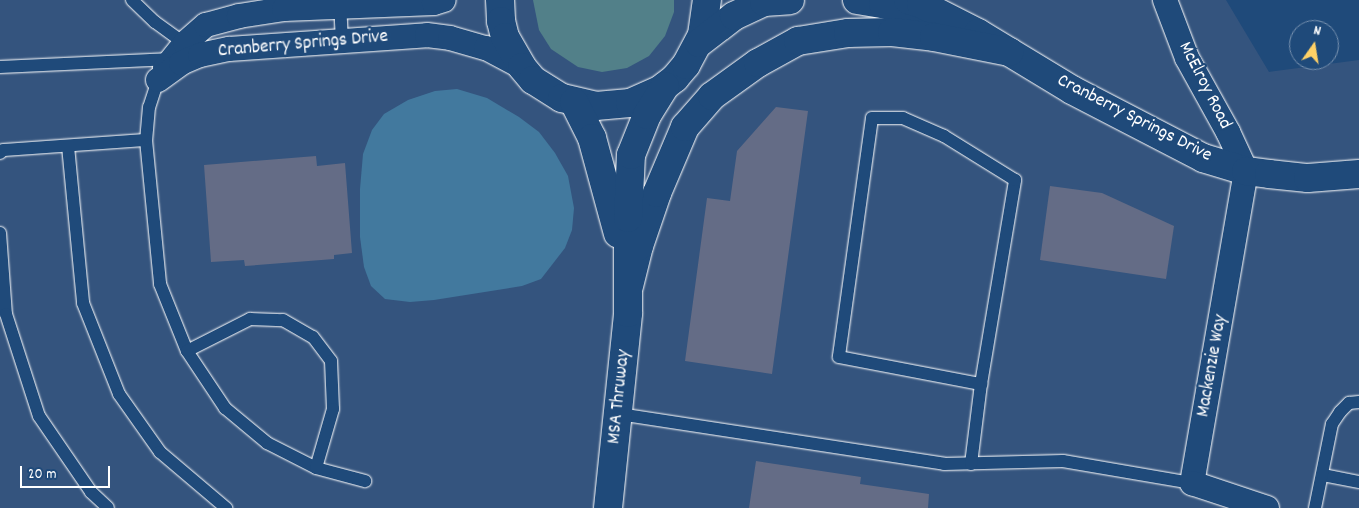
<!DOCTYPE html>
<html>
<head>
<meta charset="utf-8">
<style>
  body { margin:0 }
  #map { position:relative; width:1359px; height:508px; overflow:hidden; background:#1f4a7a; font-family:Dekko,sans-serif }
  div>[style] { position:absolute }
  [style*='--x'] { left:calc(var(--x)*1px); top:calc(var(--y)*1px); width:calc(var(--w)*1px); rotate:calc(var(--a)*1deg) }
  .built>* { inset:0; background:#34547e }
  .green>* { inset:0; background:#528089 }
  .water>* { inset:0; background:#42799e }
  .building>* { inset:0; background:#646c86 }
  .roads { filter:drop-shadow(0 0 1px #fff) drop-shadow(0 0 1px #fff) }
  .lane>* { height:12px; margin:-6px; padding:0 6px; transform-origin:6px; border-radius:6px; background:#1f4a7a }
  .street>* { height:24px; margin:-12px; padding:0 12px; transform-origin:12px; border-radius:12px; background:#1f4a7a }
  .secondary>* { height:28px; margin:-14px; padding:0 14px; transform-origin:14px; border-radius:14px; background:#1f4a7a }
  span { translate:-50% -50%; white-space:nowrap; text-align:center; line-height:1.15; -webkit-text-stroke:4.5px #1f4a7a; paint-order:stroke }
  .street-label { font-size:19px; color:#fff }
  .north { position:absolute; left:1289px; top:20px; width:50px; height:50px; box-sizing:border-box; background:#1f4a7a; border:1px solid #7992af; border-radius:50%; rotate:13deg; font-size:14px; font-weight:700; line-height:20px; text-align:center; color:#fff }
  .north::after { content:''; display:block; margin:auto; width:18px; height:22px; background:#ffd166; clip-path:polygon(50% 0,100% 100%,50% 72%,0 100%) }
  .scale { position:absolute; left:20px; top:466px; width:90px; height:22px; box-sizing:border-box; border:2px solid #fff; border-top:0; padding-left:6px; font-size:15px; line-height:18px; white-space:nowrap; color:#fff; -webkit-text-stroke:4px #1f4a7a; paint-order:stroke }
</style>
</head>
<body>
<div id="map">
  <div class="built">
    <div style="clip-path:polygon(0 0,1226px 0,1269px 72px,1359px 60px,1359px 508px,0 508px)"></div>
  </div>
  <div class="green">
    <div style="clip-path:polygon(533px 0,674px 0,674px 12px,665px 36px,649px 56px,627px 68px,602px 72px,578px 67px,551px 49px,539px 30px)"></div>
  </div>
  <div class="water">
    <div style="clip-path:polygon(457px 89px,487px 98px,519px 117px,539px 132px,555px 153px,568px 176px,574px 208px,572px 230px,565px 248px,541px 279px,522px 286px,434px 300px,410px 302px,385px 299px,371px 286px,364px 267px,360px 237px,360px 189px,363px 154px,372px 130px,384px 114px,408px 100px,435px 91px)"></div>
  </div>
  <div class="building">
    <div style="clip-path:polygon(776px 107px,808px 111px,772px 374px,685px 361px,707px 198px,730px 201px,737px 151px)"></div>
    <div style="clip-path:polygon(316px 156px,317px 166px,345px 163px,352px 253px,334px 255px,334px 259px,245px 266px,244px 260px,211px 262px,204px 165px)"></div>
    <div style="clip-path:polygon(1050px 186px,1102px 193px,1174px 226px,1166px 279px,1040px 260px)"></div>
    <div style="clip-path:polygon(756px 461px,861px 477px,860px 484px,929px 494px,928px 508px,749px 508px)"></div>
  </div>
  <div class="roads">
    <div class="lane">
      <div style="--x:132;--y:0;--w:32;--a:44"></div>
      <div style="--x:155;--y:22;--w:36;--a:36"></div>
      <div style="--x:340;--y:3;--w:38;--a:87"></div>
      <div style="--x:0;--y:67;--w:172;--a:-2.7"></div>
      <div style="--x:158;--y:80;--w:28;--a:108"></div>
      <div style="--x:149;--y:107;--w:33;--a:95"></div>
      <div style="--x:146;--y:140;--w:145;--a:84.4"></div>
      <div style="--x:160;--y:284;--w:72;--a:68.1"></div>
      <div style="--x:187;--y:351;--w:69;--a:56.3"></div>
      <div style="--x:225;--y:408;--w:55;--a:39.8"></div>
      <div style="--x:267;--y:443;--w:55;--a:27"></div>
      <div style="--x:316;--y:468;--w:51;--a:14.9"></div>
      <div style="--x:68;--y:146;--w:158;--a:84.5"></div>
      <div style="--x:83;--y:303;--w:98;--a:68.4"></div>
      <div style="--x:119;--y:394;--w:71;--a:54.7"></div>
      <div style="--x:160;--y:452;--w:87;--a:40.3"></div>
      <div style="--x:0;--y:153;--w:4;--a:-45"></div>
      <div style="--x:3;--y:150;--w:143;--a:-4"></div>
      <div style="--x:0;--y:233;--w:81;--a:85.8"></div>
      <div style="--x:6;--y:314;--w:107;--a:72.1"></div>
      <div style="--x:39;--y:416;--w:92;--a:55.6"></div>
      <div style="--x:91;--y:492;--w:23;--a:43"></div>
      <div style="--x:187;--y:351;--w:71;--a:-26.9"></div>
      <div style="--x:250;--y:319;--w:33;--a:2"></div>
      <div style="--x:283;--y:320;--w:34;--a:30"></div>
      <div style="--x:313;--y:337;--w:30;--a:53"></div>
      <div style="--x:331;--y:361;--w:48;--a:87.6"></div>
      <div style="--x:333;--y:409;--w:61;--a:106.1"></div>
      <div style="--x:619;--y:414;--w:329;--a:8.7"></div>
      <div style="--x:944;--y:464;--w:119;--a:-1.4"></div>
      <div style="--x:1063;--y:461;--w:131;--a:9.7"></div>
      <div style="--x:971;--y:464;--w:81;--a:-82.9"></div>
      <div style="--x:981;--y:384;--w:207;--a:-80.5"></div>
      <div style="--x:1015;--y:180;--w:84;--a:-148.2"></div>
      <div style="--x:944;--y:136;--w:45;--a:-156.3"></div>
      <div style="--x:903;--y:118;--w:31;--a:180"></div>
      <div style="--x:872;--y:118;--w:241;--a:97.9"></div>
      <div style="--x:839;--y:357;--w:145;--a:10.8"></div>
      <div style="--x:1323;--y:475;--w:37;--a:11"></div>
      <div style="--x:1315;--y:508;--w:86;--a:-78.6"></div>
      <div style="--x:1332;--y:424;--w:14;--a:-56"></div>
      <div style="--x:1340;--y:412;--w:13;--a:-45"></div>
      <div style="--x:1349;--y:403;--w:10;--a:-6"></div>
    </div>
    <div class="street">
      <div style="--x:1165;--y:0;--w:62;--a:69.2"></div>
      <div style="--x:1187;--y:58;--w:85;--a:61"></div>
      <div style="--x:1228;--y:132;--w:43;--a:65.2"></div>
      <div style="--x:1246;--y:171;--w:317;--a:99.8"></div>
      <div style="--x:1192;--y:483;--w:79;--a:18.4"></div>
      <div style="--x:165;--y:68;--w:32;--a:-51"></div>
      <div style="--x:185;--y:43;--w:28;--a:-41"></div>
      <div style="--x:206;--y:25;--w:34;--a:-15"></div>
      <div style="--x:239;--y:16;--w:46;--a:-8.8"></div>
      <div style="--x:284;--y:9;--w:150;--a:-2.3"></div>
      <div style="--x:434;--y:3;--w:10;--a:-17"></div>
      <div style="--x:158;--y:80;--w:29;--a:-36"></div>
      <div style="--x:181;--y:63;--w:21;--a:-23"></div>
      <div style="--x:200;--y:55;--w:30;--a:-12"></div>
      <div style="--x:229;--y:49;--w:198;--a:-4"></div>
      <div style="--x:427;--y:35;--w:23;--a:7"></div>
      <div style="--x:450;--y:38;--w:37;--a:16"></div>
      <div style="--x:486;--y:48;--w:41;--a:27.8"></div>
    </div>
    <div class="secondary">
      <div style="--x:500;--y:0;--w:21;--a:87"></div>
      <div style="--x:501;--y:21;--w:16;--a:76"></div>
      <div style="--x:505;--y:37;--w:34;--a:60"></div>
      <div style="--x:522;--y:67;--w:17;--a:50"></div>
      <div style="--x:533;--y:80;--w:34;--a:32"></div>
      <div style="--x:562;--y:98;--w:35;--a:13"></div>
      <div style="--x:596;--y:106;--w:34;--a:-5"></div>
      <div style="--x:630;--y:103;--w:34;--a:-24"></div>
      <div style="--x:661;--y:89;--w:18;--a:-38"></div>
      <div style="--x:675;--y:78;--w:17;--a:-50"></div>
      <div style="--x:686;--y:65;--w:34;--a:-62"></div>
      <div style="--x:702;--y:35;--w:35;--a:-82"></div>
      <div style="--x:857;--y:0;--w:26;--a:9"></div>
      <div style="--x:883;--y:4;--w:44;--a:17.2"></div>
      <div style="--x:908;--y:0;--w:14;--a:17"></div>
      <div style="--x:921;--y:4;--w:64;--a:27"></div>
      <div style="--x:978;--y:33;--w:110;--a:31.2"></div>
      <div style="--x:1072;--y:90;--w:148;--a:27.4"></div>
      <div style="--x:1203;--y:158;--w:45;--a:16.8"></div>
      <div style="--x:1246;--y:171;--w:23;--a:7"></div>
      <div style="--x:1269;--y:174;--w:39;--a:6"></div>
      <div style="--x:1308;--y:178;--w:51;--a:-4.5"></div>
      <div style="--x:699;--y:43;--w:44;--a:-37.6"></div>
      <div style="--x:734;--y:16;--w:33;--a:-25"></div>
      <div style="--x:764;--y:2;--w:26;--a:-4"></div>
      <div style="--x:574;--y:102;--w:40;--a:63.4"></div>
      <div style="--x:592;--y:138;--w:99;--a:74.8"></div>
      <div style="--x:629;--y:286;--w:41;--a:-76"></div>
      <div style="--x:639;--y:246;--w:56;--a:-71.2"></div>
      <div style="--x:657;--y:193;--w:72;--a:-67"></div>
      <div style="--x:685;--y:127;--w:41;--a:-48.9"></div>
      <div style="--x:712;--y:96;--w:57;--a:-35.7"></div>
      <div style="--x:758;--y:63;--w:46;--a:-28.8"></div>
      <div style="--x:798;--y:41;--w:51;--a:-9.1"></div>
      <div style="--x:848;--y:33;--w:44;--a:-1.3"></div>
      <div style="--x:892;--y:32;--w:42;--a:6.8"></div>
      <div style="--x:934;--y:37;--w:77;--a:11.2"></div>
      <div style="--x:608;--y:508;--w:196;--a:-84.1"></div>
      <div style="--x:628;--y:313;--w:95;--a:-90"></div>
      <div style="--x:628;--y:218;--w:63;--a:-87.3"></div>
      <div style="--x:631;--y:155;--w:43;--a:-68.2"></div>
      <div style="--x:647;--y:115;--w:34;--a:-58"></div>
    </div>
  </div>
  <div class="street-label">
    <span style="left:303px;top:45px;rotate:-5deg">Cranberry Springs Drive</span>
    <span style="left:1204px;top:86px;rotate:63deg">McElroy Road</span>
    <span style="left:1134px;top:119px;rotate:27deg">Cranberry Springs Drive</span>
    <span style="left:1213px;top:366px;rotate:-80deg">Mackenzie Way</span>
    <span style="left:620px;top:397px;rotate:-84deg">MSA Thruway</span>
  </div>
  <div class="north">N</div>
  <div class="scale">20 m</div>
</div>
</body>
</html>
